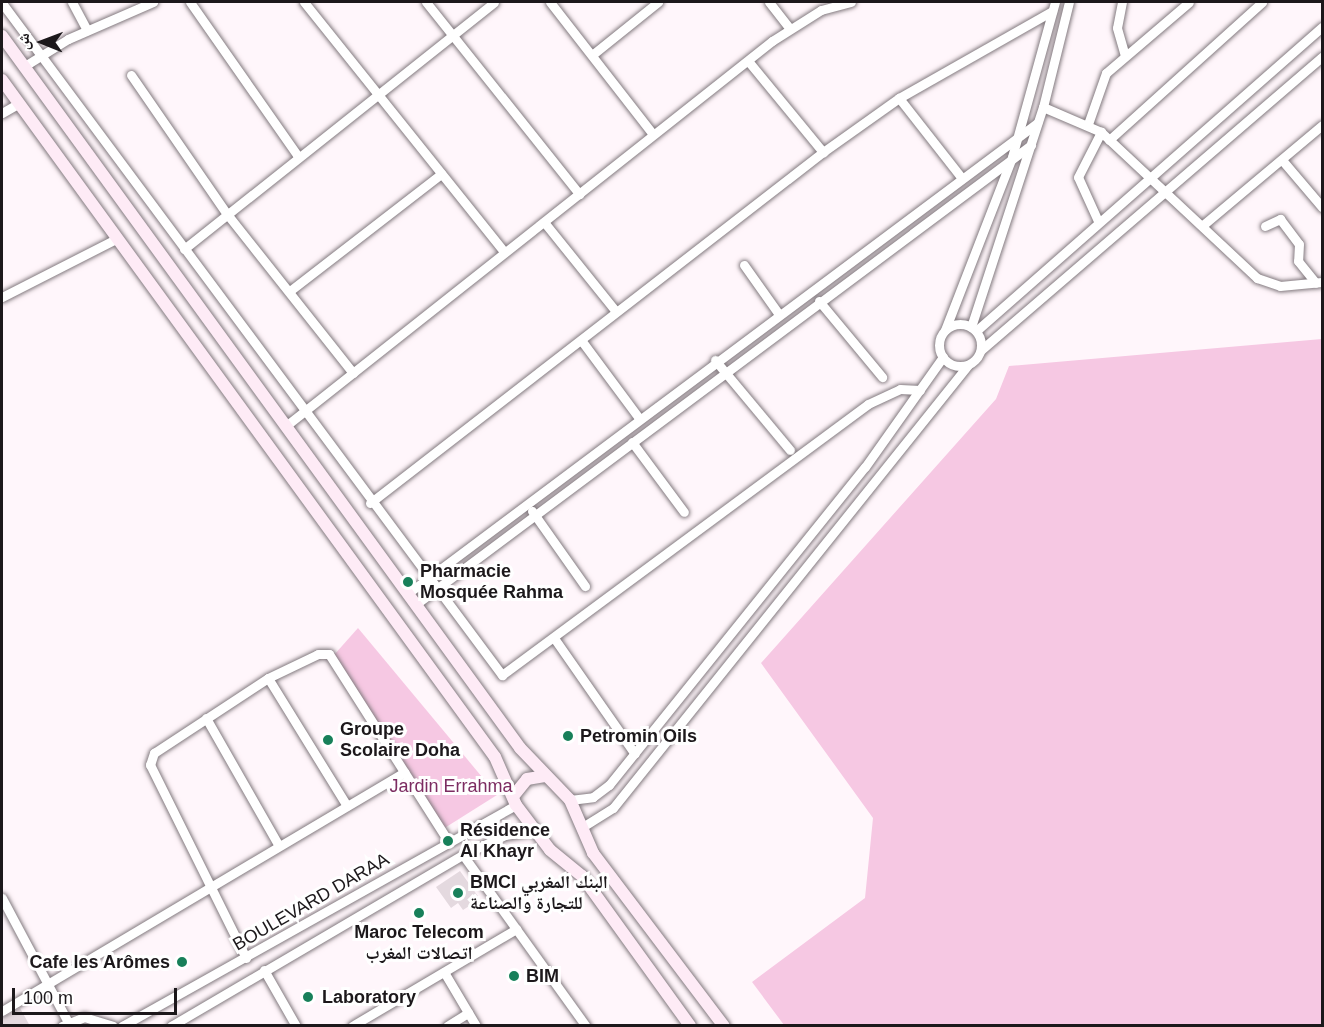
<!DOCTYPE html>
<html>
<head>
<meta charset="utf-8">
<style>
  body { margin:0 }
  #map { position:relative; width:1324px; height:1027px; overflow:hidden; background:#fff6fb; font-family:Arial,"Noto Naskh Arabic",sans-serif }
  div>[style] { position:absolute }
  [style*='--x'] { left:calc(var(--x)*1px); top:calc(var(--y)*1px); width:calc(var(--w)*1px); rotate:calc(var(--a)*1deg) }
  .green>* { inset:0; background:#f6c8e3 }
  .building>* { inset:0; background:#e4d9df }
  .roads { filter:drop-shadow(0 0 2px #837a7f) drop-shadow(0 0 2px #837a7f) }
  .street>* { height:9px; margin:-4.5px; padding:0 4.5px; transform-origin:4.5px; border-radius:4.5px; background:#fff }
  .street>.ring { margin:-4.5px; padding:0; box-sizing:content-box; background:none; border:9px solid #fff; border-radius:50% }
  .secondary>* { height:12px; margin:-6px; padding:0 6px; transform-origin:6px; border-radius:6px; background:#feebf6 }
  .dots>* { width:16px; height:16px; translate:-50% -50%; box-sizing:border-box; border:3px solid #fff; border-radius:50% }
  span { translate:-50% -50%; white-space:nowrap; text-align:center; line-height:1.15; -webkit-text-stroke:6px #fff; paint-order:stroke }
  .poi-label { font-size:18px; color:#1c181b; font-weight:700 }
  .left { translate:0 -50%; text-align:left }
  .right { translate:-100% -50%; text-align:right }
  .park-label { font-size:18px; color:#7c2c61 }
  .street-label { font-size:18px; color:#1c181b }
  .frame { position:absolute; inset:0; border:3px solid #1c181b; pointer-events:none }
  .north { position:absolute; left:12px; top:12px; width:60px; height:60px; -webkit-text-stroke:4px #fff; paint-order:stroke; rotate:271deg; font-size:16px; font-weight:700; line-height:24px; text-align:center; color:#1c181b }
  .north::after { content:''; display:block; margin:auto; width:21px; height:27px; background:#1c181b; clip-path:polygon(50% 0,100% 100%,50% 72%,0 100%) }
  .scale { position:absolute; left:12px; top:988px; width:165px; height:27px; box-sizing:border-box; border:3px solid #1c181b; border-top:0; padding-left:8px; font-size:18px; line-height:21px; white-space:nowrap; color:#1c181b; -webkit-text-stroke:4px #fff; paint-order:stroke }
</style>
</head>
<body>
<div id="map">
  <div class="green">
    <div style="clip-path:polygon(1322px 339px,1322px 1025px,784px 1025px,752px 982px,865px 898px,873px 818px,761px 663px,996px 399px,1009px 366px)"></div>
    <div style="clip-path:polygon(358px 628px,497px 795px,443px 829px,334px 655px)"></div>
  </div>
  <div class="building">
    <div style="clip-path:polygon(460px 871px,480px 899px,463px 910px,458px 903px,451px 908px,436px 887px)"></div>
    <div style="clip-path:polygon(20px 1008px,30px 1026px,2px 1026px,2px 1018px)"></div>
  </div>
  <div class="roads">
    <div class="street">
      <div style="--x:72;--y:2;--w:32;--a:62"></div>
      <div style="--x:190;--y:2;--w:188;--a:55"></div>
      <div style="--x:304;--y:2;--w:320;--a:51.3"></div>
      <div style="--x:426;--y:2;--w:246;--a:51.4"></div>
      <div style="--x:550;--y:2;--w:166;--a:52.1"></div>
      <div style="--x:769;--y:2;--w:34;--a:52"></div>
      <div style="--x:1122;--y:2;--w:26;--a:101"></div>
      <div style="--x:1117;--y:28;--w:29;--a:74"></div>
      <div style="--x:2;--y:3;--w:838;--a:53.35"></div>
      <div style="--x:502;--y:675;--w:455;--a:-36.5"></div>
      <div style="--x:868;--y:404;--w:35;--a:-25"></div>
      <div style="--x:900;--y:389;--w:20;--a:3"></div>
      <div style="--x:592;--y:55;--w:85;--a:-38.8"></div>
      <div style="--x:749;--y:62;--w:117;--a:50.6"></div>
      <div style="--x:23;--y:67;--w:53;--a:-31.9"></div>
      <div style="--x:68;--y:39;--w:93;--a:-23.5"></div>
      <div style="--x:131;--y:75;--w:169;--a:55.4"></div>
      <div style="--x:227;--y:214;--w:203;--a:51.6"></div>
      <div style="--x:899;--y:98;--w:100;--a:51.9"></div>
      <div style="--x:1043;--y:107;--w:63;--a:23.3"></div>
      <div style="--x:1101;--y:132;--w:214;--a:43.1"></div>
      <div style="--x:1257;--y:278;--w:24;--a:19"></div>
      <div style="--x:1280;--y:286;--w:42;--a:-5.4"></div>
      <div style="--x:2;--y:113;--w:20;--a:-30"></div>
      <div style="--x:1088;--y:124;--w:54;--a:-70.6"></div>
      <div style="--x:1106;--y:73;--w:109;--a:-40.5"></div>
      <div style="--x:1109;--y:140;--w:206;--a:-42"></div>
      <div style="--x:1282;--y:160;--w:62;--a:49.6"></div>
      <div style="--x:1098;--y:221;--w:48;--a:-114.4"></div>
      <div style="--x:1078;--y:177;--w:51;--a:-62.9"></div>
      <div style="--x:544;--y:222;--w:112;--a:51.2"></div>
      <div style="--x:1203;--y:225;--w:155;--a:-40"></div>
      <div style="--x:1265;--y:226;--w:17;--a:-25"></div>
      <div style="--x:1280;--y:219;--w:31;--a:53"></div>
      <div style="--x:1299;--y:244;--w:17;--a:93"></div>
      <div style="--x:1298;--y:261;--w:28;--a:51"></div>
      <div style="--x:184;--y:249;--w:396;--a:-38.5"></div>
      <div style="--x:744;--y:265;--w:59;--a:54.7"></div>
      <div style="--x:291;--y:290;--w:190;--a:-37.7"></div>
      <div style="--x:2;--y:297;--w:130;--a:-27"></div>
      <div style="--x:819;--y:301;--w:99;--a:50.3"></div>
      <div class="ring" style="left:939px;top:324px;width:33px;height:33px"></div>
      <div style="--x:971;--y:327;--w:231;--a:-71.9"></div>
      <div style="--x:1043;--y:107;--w:108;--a:-76.1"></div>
      <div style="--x:945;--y:330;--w:186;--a:-68.8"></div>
      <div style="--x:1012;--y:157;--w:161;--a:-74.5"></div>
      <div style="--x:976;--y:331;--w:461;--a:-41.3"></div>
      <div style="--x:581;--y:340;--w:97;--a:53.4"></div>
      <div style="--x:981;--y:350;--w:450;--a:-40.7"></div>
      <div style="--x:715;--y:360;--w:117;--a:50.2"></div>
      <div style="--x:287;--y:425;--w:619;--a:-38.37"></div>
      <div style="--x:772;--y:41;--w:58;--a:-32.3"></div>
      <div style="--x:821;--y:10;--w:31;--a:-15"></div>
      <div style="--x:632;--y:442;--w:87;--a:53.4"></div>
      <div style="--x:370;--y:503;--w:573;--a:-37.77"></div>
      <div style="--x:823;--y:152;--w:93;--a:-35.4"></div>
      <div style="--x:899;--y:98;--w:176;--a:-29.6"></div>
      <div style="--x:532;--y:511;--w:92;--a:54.8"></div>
      <div style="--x:407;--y:594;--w:787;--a:-36.78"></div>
      <div style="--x:415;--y:605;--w:769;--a:-36.75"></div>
      <div style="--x:554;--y:638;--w:141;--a:55.1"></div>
      <div style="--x:268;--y:678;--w:150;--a:58.3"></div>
      <div style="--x:206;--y:718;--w:147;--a:60.3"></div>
      <div style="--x:570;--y:800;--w:23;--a:-7"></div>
      <div style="--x:593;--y:797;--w:20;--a:-37"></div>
      <div style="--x:609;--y:785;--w:408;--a:-51.2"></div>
      <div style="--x:865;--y:467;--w:135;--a:-54.7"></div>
      <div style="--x:584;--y:826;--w:34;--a:-32"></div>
      <div style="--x:613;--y:808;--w:568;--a:-51.29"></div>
      <div style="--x:463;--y:855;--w:211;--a:54.3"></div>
      <div style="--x:2;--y:898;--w:140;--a:62"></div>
      <div style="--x:246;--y:958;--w:216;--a:-116.4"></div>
      <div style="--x:150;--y:765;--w:13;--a:-72"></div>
      <div style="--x:154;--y:753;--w:136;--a:-33.3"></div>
      <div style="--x:268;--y:678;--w:55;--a:-25.6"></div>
      <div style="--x:318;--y:654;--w:11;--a:0"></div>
      <div style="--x:329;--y:654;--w:222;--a:57.5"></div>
      <div style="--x:264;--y:970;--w:64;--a:60.3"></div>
      <div style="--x:444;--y:972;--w:63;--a:59.3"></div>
      <div style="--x:2;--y:1011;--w:468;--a:-30.7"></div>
      <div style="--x:62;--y:1026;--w:24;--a:-22"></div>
      <div style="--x:84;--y:1017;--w:30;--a:17"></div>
      <div style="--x:122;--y:1026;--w:452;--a:-29.3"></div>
      <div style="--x:171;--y:1026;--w:338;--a:-30.4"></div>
      <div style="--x:463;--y:855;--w:47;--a:-25.5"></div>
      <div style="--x:505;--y:835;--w:30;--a:-9"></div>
      <div style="--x:352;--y:1026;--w:191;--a:-30.6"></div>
      <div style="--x:447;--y:1026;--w:25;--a:-32"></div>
    </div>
    <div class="secondary">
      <div style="--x:2;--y:36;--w:880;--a:53.96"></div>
      <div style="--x:520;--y:748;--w:72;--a:46.1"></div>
      <div style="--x:570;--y:800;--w:58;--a:66.5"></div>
      <div style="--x:593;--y:853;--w:217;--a:52.9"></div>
      <div style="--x:2;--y:80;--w:837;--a:53.94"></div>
      <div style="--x:495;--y:757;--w:52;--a:66.4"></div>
      <div style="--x:516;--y:805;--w:56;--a:52.9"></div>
      <div style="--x:550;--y:850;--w:41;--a:39.1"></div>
      <div style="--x:582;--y:876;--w:185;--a:54.2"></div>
      <div style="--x:515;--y:794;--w:19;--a:-51"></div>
      <div style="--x:527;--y:779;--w:18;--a:-9"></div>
    </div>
  </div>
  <div class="dots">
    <div style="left:408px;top:582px;background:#18805a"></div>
    <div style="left:568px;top:736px;background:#18805a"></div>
    <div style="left:328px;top:740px;background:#18805a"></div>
    <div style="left:448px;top:841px;background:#18805a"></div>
    <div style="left:458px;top:893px;background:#18805a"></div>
    <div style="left:419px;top:913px;background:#18805a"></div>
    <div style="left:182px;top:962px;background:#18805a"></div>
    <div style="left:514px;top:976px;background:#18805a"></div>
    <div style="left:308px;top:997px;background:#18805a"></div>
  </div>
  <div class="poi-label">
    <span class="left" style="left:420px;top:582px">Pharmacie<br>Mosquée Rahma</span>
    <span class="left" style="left:340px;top:740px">Groupe<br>Scolaire Doha</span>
    <span class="left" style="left:580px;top:736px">Petromin Oils</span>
    <span class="left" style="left:460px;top:841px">Résidence<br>Al Khayr</span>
    <span class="left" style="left:470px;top:893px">BMCI البنك المغربي<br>للتجارة والصناعة</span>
    <span style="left:419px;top:943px">Maroc Telecom<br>اتصالات المغرب</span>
    <span class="right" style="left:170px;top:962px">Cafe les Arômes</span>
    <span class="left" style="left:526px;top:976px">BIM</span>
    <span class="left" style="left:322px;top:997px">Laboratory</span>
  </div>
  <div class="park-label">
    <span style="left:451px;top:786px">Jardin Errahma</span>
  </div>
  <div class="street-label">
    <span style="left:311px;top:902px;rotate:-30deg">BOULEVARD DARAA</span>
  </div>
  <div class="frame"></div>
  <div class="north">ش</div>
  <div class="scale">100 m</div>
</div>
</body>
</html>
